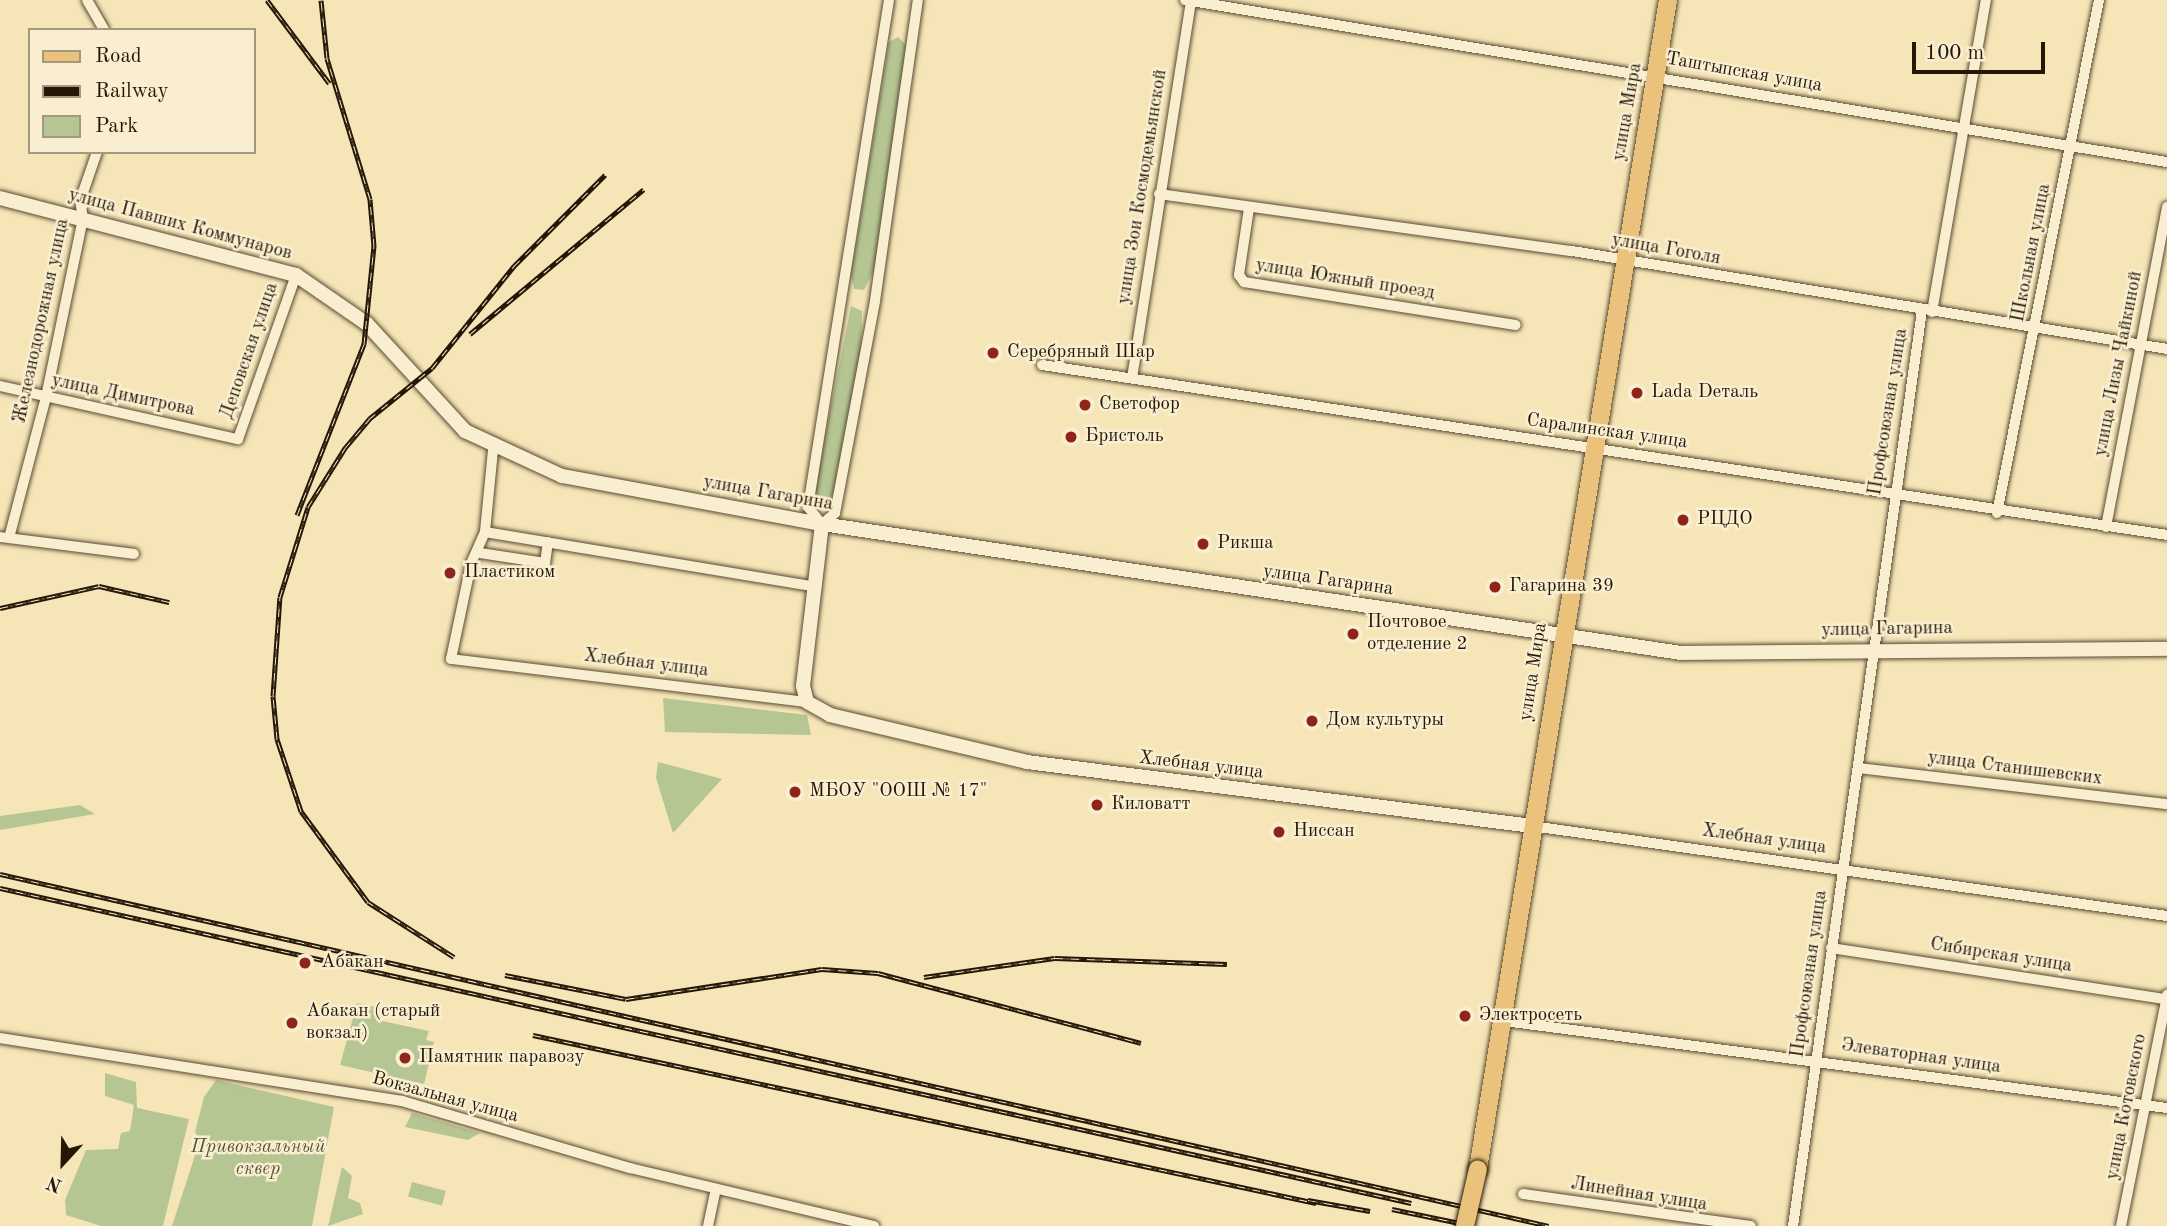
<!DOCTYPE html>
<html>
<head>
<meta charset="utf-8">
<style>
  body { margin:0 }
  #map { position:relative; width:2167px; height:1226px; overflow:hidden; background:#f6e5b7; font-family:"Old Standard TT",serif }
  div>[style] { position:absolute }
  [style*='--x'] { left:calc(var(--x)*1px); top:calc(var(--y)*1px); width:calc(var(--w)*1px); rotate:calc(var(--a)*1deg) }
  .green>* { inset:0; background:#b6c693; transform-origin:0 0 }
  .roads { filter:drop-shadow(0 0 2px #584a32) drop-shadow(0 0 2px #584a32) }
  .minor>* { height:10px; margin:-5px; padding:0 5px; transform-origin:5px; border-radius:5px; background:#f9eed0 }
  .tertiary>* { height:14px; margin:-7px; padding:0 7px; transform-origin:7px; border-radius:7px; background:#f9eed0 }
  .primary>* { height:18px; margin:-9px; padding:0 9px; transform-origin:9px; border-radius:9px; background:#ebc27c }
  .rail>* { height:5px; margin-top:-2.5px; transform-origin:0; background:repeating-linear-gradient(90deg,#f9eed0 0 8px,#241706 0 16px); box-sizing:border-box; border-block:2px solid #241706 }
  .bridges { filter:drop-shadow(0 0 2px #241706) drop-shadow(0 0 2px #241706) }
  .primary-bridge>* { height:18px; margin:-9px; padding:0 9px; transform-origin:9px; border-radius:9px; background:#ebc27c }
  .dots>* { width:19px; height:19px; translate:-50% -50%; box-sizing:border-box; border:4px solid #f9eed0; border-radius:50% }
  span { translate:-50% -50%; white-space:nowrap; text-align:center; line-height:1.15; -webkit-text-stroke:5px #f9eed0; paint-order:stroke }
  .street-label { font-size:19px; color:#241706 }
  .poi-label { font-size:19px; color:#241706 }
  .left { translate:0 -50%; text-align:left }
  .park-label { font-size:19px; color:#575437; font-style:italic }
  .legend { position:absolute; left:28px; top:28px; width:228px; height:126px; box-sizing:border-box; background:#f9eed0; border:2px solid #a4987f; margin:0; padding:9px 12px; list-style:none; font-size:21px; color:#241706 }
  .legend li { display:flex; align-items:center; gap:14px; height:35px }
  .legend b { width:35px; border:2px solid #a4987f }
  .north { position:absolute; left:28px; top:1128px; width:70px; height:70px; -webkit-text-stroke:5px #f9eed0; paint-order:stroke; rotate:202deg; font-size:19px; font-weight:700; line-height:28px; text-align:center; color:#241706 }
  .north::after { content:''; display:block; margin:auto; width:24px; height:32px; background:#241706; clip-path:polygon(50% 0,100% 100%,50% 72%,0 100%) }
  .scale { position:absolute; left:1912px; top:42px; width:133px; height:32px; box-sizing:border-box; border:4px solid #241706; border-top:0; padding-left:9px; font-size:21px; line-height:24px; white-space:nowrap; color:#241706; -webkit-text-stroke:5px #f9eed0; paint-order:stroke }
</style>
</head>
<body>
<div id="map">
  <div class="green">
    <div style="clip-path:polygon(898px 37px,907px 46px,875px 268px,864px 290px,854px 289px,851px 275px,889px 42px)"></div>
    <div style="clip-path:polygon(851px 306px,862px 311px,861px 354px,834px 494px,821px 507px,814px 492px)"></div>
    <div style="clip-path:polygon(663px 698px,807px 715px,811px 735px,665px 732px)"></div>
    <div style="clip-path:polygon(658px 762px,722px 779px,673px 833px,656px 778px)"></div>
    <div style="clip-path:polygon(80px 805px,95px 814px,0 830px,0 816px)"></div>
    <div style="clip-path:polygon(357px 1003px,384px 1009px,382px 1021px,429px 1031px,426px 1040px,434px 1042px,424px 1084px,340px 1065px)"></div>
    <div style="clip-path:polygon(105px 1073px,136px 1082px,137px 1108px,189px 1119px,163px 1226px,101px 1226px,66px 1215px,65px 1200px,86px 1150px,118px 1149px,121px 1133px,130px 1131px,134px 1105px,105px 1096px)"></div>
    <div style="clip-path:polygon(216px 1080px,334px 1107px,312px 1226px,172px 1226px,200px 1140px,195px 1132px,204px 1097px)"></div>
    <div style="clip-path:polygon(412px 1113px,480px 1133px,468px 1140px,405px 1127px)"></div>
    <div style="clip-path:polygon(342px 1167px,352px 1176px,348px 1198px,360px 1203px,363px 1214px,328px 1226px)"></div>
    <div style="left:412px;top:1182px;width:35px;height:15px;rotate:15deg"></div>
  </div>
  <div class="roads">
    <div class="minor">
      <div style="--x:87;--y:0;--w:34;--a:60"></div>
      <div style="--x:889;--y:0;--w:513;--a:99.08"></div>
      <div style="--x:808;--y:507;--w:22;--a:51"></div>
      <div style="--x:822;--y:524;--w:17;--a:-40"></div>
      <div style="--x:835;--y:513;--w:216;--a:-79.3"></div>
      <div style="--x:875;--y:301;--w:304;--a:-81.9"></div>
      <div style="--x:1185;--y:0;--w:995;--a:9.37"></div>
      <div style="--x:1159;--y:194;--w:417;--a:7.9"></div>
      <div style="--x:1572;--y:251;--w:603;--a:9.35"></div>
      <div style="--x:1249;--y:208;--w:68;--a:98.5"></div>
      <div style="--x:1239;--y:275;--w:9;--a:54"></div>
      <div style="--x:1244;--y:282;--w:275;--a:9"></div>
      <div style="--x:1932;--y:312;--w:317;--a:-80.2"></div>
      <div style="--x:1042;--y:365;--w:1138;--a:8.59"></div>
      <div style="--x:1132;--y:378;--w:381;--a:-81.1"></div>
      <div style="--x:0;--y:386;--w:244;--a:12.6"></div>
      <div style="--x:238;--y:439;--w:174;--a:-70.5"></div>
      <div style="--x:493;--y:450;--w:82;--a:95.6"></div>
      <div style="--x:485;--y:532;--w:35;--a:114"></div>
      <div style="--x:471;--y:564;--w:97;--a:101.9"></div>
      <div style="--x:451;--y:659;--w:359;--a:6.9"></div>
      <div style="--x:1997;--y:513;--w:523;--a:-78.75"></div>
      <div style="--x:2106;--y:527;--w:326;--a:-79.2"></div>
      <div style="--x:485;--y:532;--w:336;--a:9.4"></div>
      <div style="--x:0;--y:537;--w:135;--a:7.2"></div>
      <div style="--x:9;--y:538;--w:146;--a:-75.3"></div>
      <div style="--x:46;--y:397;--w:182;--a:-78.3"></div>
      <div style="--x:83;--y:219;--w:18;--a:-99"></div>
      <div style="--x:80;--y:201;--w:52;--a:-70.9"></div>
      <div style="--x:480;--y:553;--w:66;--a:8.7"></div>
      <div style="--x:545;--y:563;--w:21;--a:-82"></div>
      <div style="--x:1859;--y:768;--w:310;--a:6.7"></div>
      <div style="--x:1532;--y:826;--w:641;--a:8.07"></div>
      <div style="--x:1831;--y:948;--w:339;--a:8.7"></div>
      <div style="--x:1504;--y:1021;--w:669;--a:7.48"></div>
      <div style="--x:0;--y:1038;--w:407;--a:8.9"></div>
      <div style="--x:402;--y:1101;--w:238;--a:16.4"></div>
      <div style="--x:630;--y:1168;--w:251;--a:13.4"></div>
      <div style="--x:1523;--y:1194;--w:230;--a:8"></div>
      <div style="--x:708;--y:1226;--w:38;--a:-78"></div>
      <div style="--x:1793;--y:1226;--w:924;--a:-81.98"></div>
      <div style="--x:2121;--y:1226;--w:236;--a:-78.7"></div>
    </div>
    <div class="tertiary">
      <div style="--x:0;--y:198;--w:306;--a:14.6"></div>
      <div style="--x:296;--y:275;--w:86;--a:34.6"></div>
      <div style="--x:367;--y:324;--w:145;--a:47.5"></div>
      <div style="--x:465;--y:431;--w:107;--a:24.9"></div>
      <div style="--x:562;--y:476;--w:264;--a:10.5"></div>
      <div style="--x:822;--y:524;--w:869;--a:8.54"></div>
      <div style="--x:1681;--y:653;--w:486;--a:-0.5"></div>
      <div style="--x:822;--y:524;--w:163;--a:96.7"></div>
      <div style="--x:803;--y:686;--w:16;--a:76"></div>
      <div style="--x:807;--y:702;--w:26;--a:29"></div>
      <div style="--x:830;--y:715;--w:203;--a:13.4"></div>
      <div style="--x:1027;--y:762;--w:509;--a:7.22"></div>
    </div>
    <div class="primary">
      <div style="--x:1478;--y:1169;--w:1184;--a:-80.77"></div>
    </div>
  </div>
  <div class="rail">
    <div style="--x:267;--y:0;--w:104;--a:53.2"></div>
    <div style="--x:470;--y:334;--w:226;--a:-39.8"></div>
    <div style="--x:297;--y:515;--w:184;--a:-68.6"></div>
    <div style="--x:364;--y:344;--w:99;--a:-84.2"></div>
    <div style="--x:374;--y:246;--w:47;--a:-94.9"></div>
    <div style="--x:370;--y:199;--w:147;--a:-107"></div>
    <div style="--x:327;--y:58;--w:58;--a:-95.9"></div>
    <div style="--x:0;--y:608;--w:101;--a:-12.5"></div>
    <div style="--x:99;--y:586;--w:72;--a:12.9"></div>
    <div style="--x:0;--y:874;--w:1588;--a:12.8"></div>
    <div style="--x:0;--y:888;--w:1446;--a:12.58"></div>
    <div style="--x:454;--y:957;--w:102;--a:-147.4"></div>
    <div style="--x:368;--y:902;--w:113;--a:-126.4"></div>
    <div style="--x:301;--y:811;--w:76;--a:-108.4"></div>
    <div style="--x:277;--y:739;--w:43;--a:-95.3"></div>
    <div style="--x:273;--y:696;--w:99;--a:-86"></div>
    <div style="--x:280;--y:597;--w:94;--a:-72.7"></div>
    <div style="--x:308;--y:507;--w:70;--a:-57.9"></div>
    <div style="--x:345;--y:448;--w:38;--a:-50"></div>
    <div style="--x:369;--y:419;--w:81;--a:-39"></div>
    <div style="--x:432;--y:368;--w:131;--a:-51.2"></div>
    <div style="--x:514;--y:266;--w:129;--a:-45"></div>
    <div style="--x:505;--y:975;--w:123;--a:11.2"></div>
    <div style="--x:626;--y:999;--w:198;--a:-8.7"></div>
    <div style="--x:822;--y:969;--w:56;--a:4.1"></div>
    <div style="--x:878;--y:973;--w:272;--a:14.9"></div>
    <div style="--x:924;--y:977;--w:132;--a:-8.3"></div>
    <div style="--x:1055;--y:958;--w:172;--a:2"></div>
    <div style="--x:533;--y:1035;--w:801;--a:12.11"></div>
    <div style="--x:1308;--y:1200;--w:63;--a:10.1"></div>
    <div style="--x:1392;--y:1209;--w:84;--a:11.7"></div>
  </div>
  <div class="bridges">
    <div class="primary-bridge">
      <div style="--x:1465;--y:1226;--w:58;--a:-77.2"></div>
    </div>
  </div>
  <div class="dots">
    <div style="left:993px;top:353px;background:#8f2418"></div>
    <div style="left:1637px;top:393px;background:#8f2418"></div>
    <div style="left:1085px;top:405px;background:#8f2418"></div>
    <div style="left:1071px;top:437px;background:#8f2418"></div>
    <div style="left:1683px;top:520px;background:#8f2418"></div>
    <div style="left:1203px;top:544px;background:#8f2418"></div>
    <div style="left:450px;top:573px;background:#8f2418"></div>
    <div style="left:1495px;top:587px;background:#8f2418"></div>
    <div style="left:1353px;top:634px;background:#8f2418"></div>
    <div style="left:1312px;top:721px;background:#8f2418"></div>
    <div style="left:795px;top:792px;background:#8f2418"></div>
    <div style="left:1097px;top:805px;background:#8f2418"></div>
    <div style="left:1279px;top:832px;background:#8f2418"></div>
    <div style="left:305px;top:963px;background:#8f2418"></div>
    <div style="left:1465px;top:1016px;background:#8f2418"></div>
    <div style="left:292px;top:1023px;background:#8f2418"></div>
    <div style="left:405px;top:1058px;background:#8f2418"></div>
  </div>
  <div class="street-label">
    <span style="left:1744px;top:73px;rotate:10deg">Таштыпская улица</span>
    <span style="left:1628px;top:112px;rotate:-80deg">улица Мира</span>
    <span style="left:1143px;top:187px;rotate:-81deg">улица Зои Космодемьянской</span>
    <span style="left:180px;top:225px;rotate:15deg">улица Павших Коммунаров</span>
    <span style="left:1666px;top:250px;rotate:10deg">улица Гоголя</span>
    <span style="left:2032px;top:253px;rotate:-79deg">Школьная улица</span>
    <span style="left:1345px;top:280px;rotate:9deg">улица Южный проезд</span>
    <span style="left:42px;top:321px;rotate:-78deg">Железнодорожная улица</span>
    <span style="left:250px;top:351px;rotate:-71deg">Деповская улица</span>
    <span style="left:2119px;top:364px;rotate:-79deg">улица Лизы Чайкиной</span>
    <span style="left:123px;top:396px;rotate:12deg">улица Димитрова</span>
    <span style="left:1889px;top:412px;rotate:-81deg">Профсоюзная улица</span>
    <span style="left:1607px;top:432px;rotate:8deg">Саралинская улица</span>
    <span style="left:768px;top:494px;rotate:10deg">улица Гагарина</span>
    <span style="left:1328px;top:581px;rotate:8deg">улица Гагарина</span>
    <span style="left:1887px;top:630px;rotate:-1deg">улица Гагарина</span>
    <span style="left:646px;top:664px;rotate:7deg">Хлебная улица</span>
    <span style="left:1534px;top:672px;rotate:-81deg">улица Мира</span>
    <span style="left:1201px;top:766px;rotate:7deg">Хлебная улица</span>
    <span style="left:2015px;top:769px;rotate:7deg">улица Станишевских</span>
    <span style="left:1764px;top:840px;rotate:8deg">Хлебная улица</span>
    <span style="left:2001px;top:956px;rotate:9deg">Сибирская улица</span>
    <span style="left:1810px;top:974px;rotate:-82deg">Профсоюзная улица</span>
    <span style="left:1921px;top:1057px;rotate:8deg">Элеваторная улица</span>
    <span style="left:445px;top:1098px;rotate:15deg">Вокзальная улица</span>
    <span style="left:2127px;top:1107px;rotate:-79deg">улица Котовского</span>
    <span style="left:1639px;top:1195px;rotate:9deg">Линейная улица</span>
  </div>
  <div class="poi-label">
    <span class="left" style="left:1007px;top:353px">Серебряный Шар</span>
    <span class="left" style="left:1651px;top:393px">Lada Dеталь</span>
    <span class="left" style="left:1099px;top:405px">Светофор</span>
    <span class="left" style="left:1085px;top:437px">Бристоль</span>
    <span class="left" style="left:1697px;top:520px">РЦДО</span>
    <span class="left" style="left:1217px;top:544px">Рикша</span>
    <span class="left" style="left:464px;top:573px">Пластиком</span>
    <span class="left" style="left:1509px;top:587px">Гагарина 39</span>
    <span class="left" style="left:1367px;top:634px">Почтовое<br>отделение 2</span>
    <span class="left" style="left:1326px;top:721px">Дом культуры</span>
    <span class="left" style="left:809px;top:792px">МБОУ "ООШ № 17"</span>
    <span class="left" style="left:1111px;top:805px">Киловатт</span>
    <span class="left" style="left:1293px;top:832px">Ниссан</span>
    <span class="left" style="left:321px;top:963px">Абакан</span>
    <span class="left" style="left:306px;top:1023px">Абакан (старый<br>вокзал)</span>
    <span class="left" style="left:1479px;top:1016px">Электросеть</span>
    <span class="left" style="left:419px;top:1058px">Памятник паравозу</span>
  </div>
  <div class="park-label">
    <span style="left:258px;top:1159px">Привокзальный<br>сквер</span>
  </div>
  <ul class="legend">
  <li><b style="height:9px;background:#ebc27c"></b>Road</li>
  <li><b style="height:9px;background:#241706"></b>Railway</li>
  <li><b style="height:19px;background:#b6c693"></b>Park</li>
  </ul>
  <div class="north">N</div>
  <div class="scale">100 m</div>
</div>
</body>
</html>
